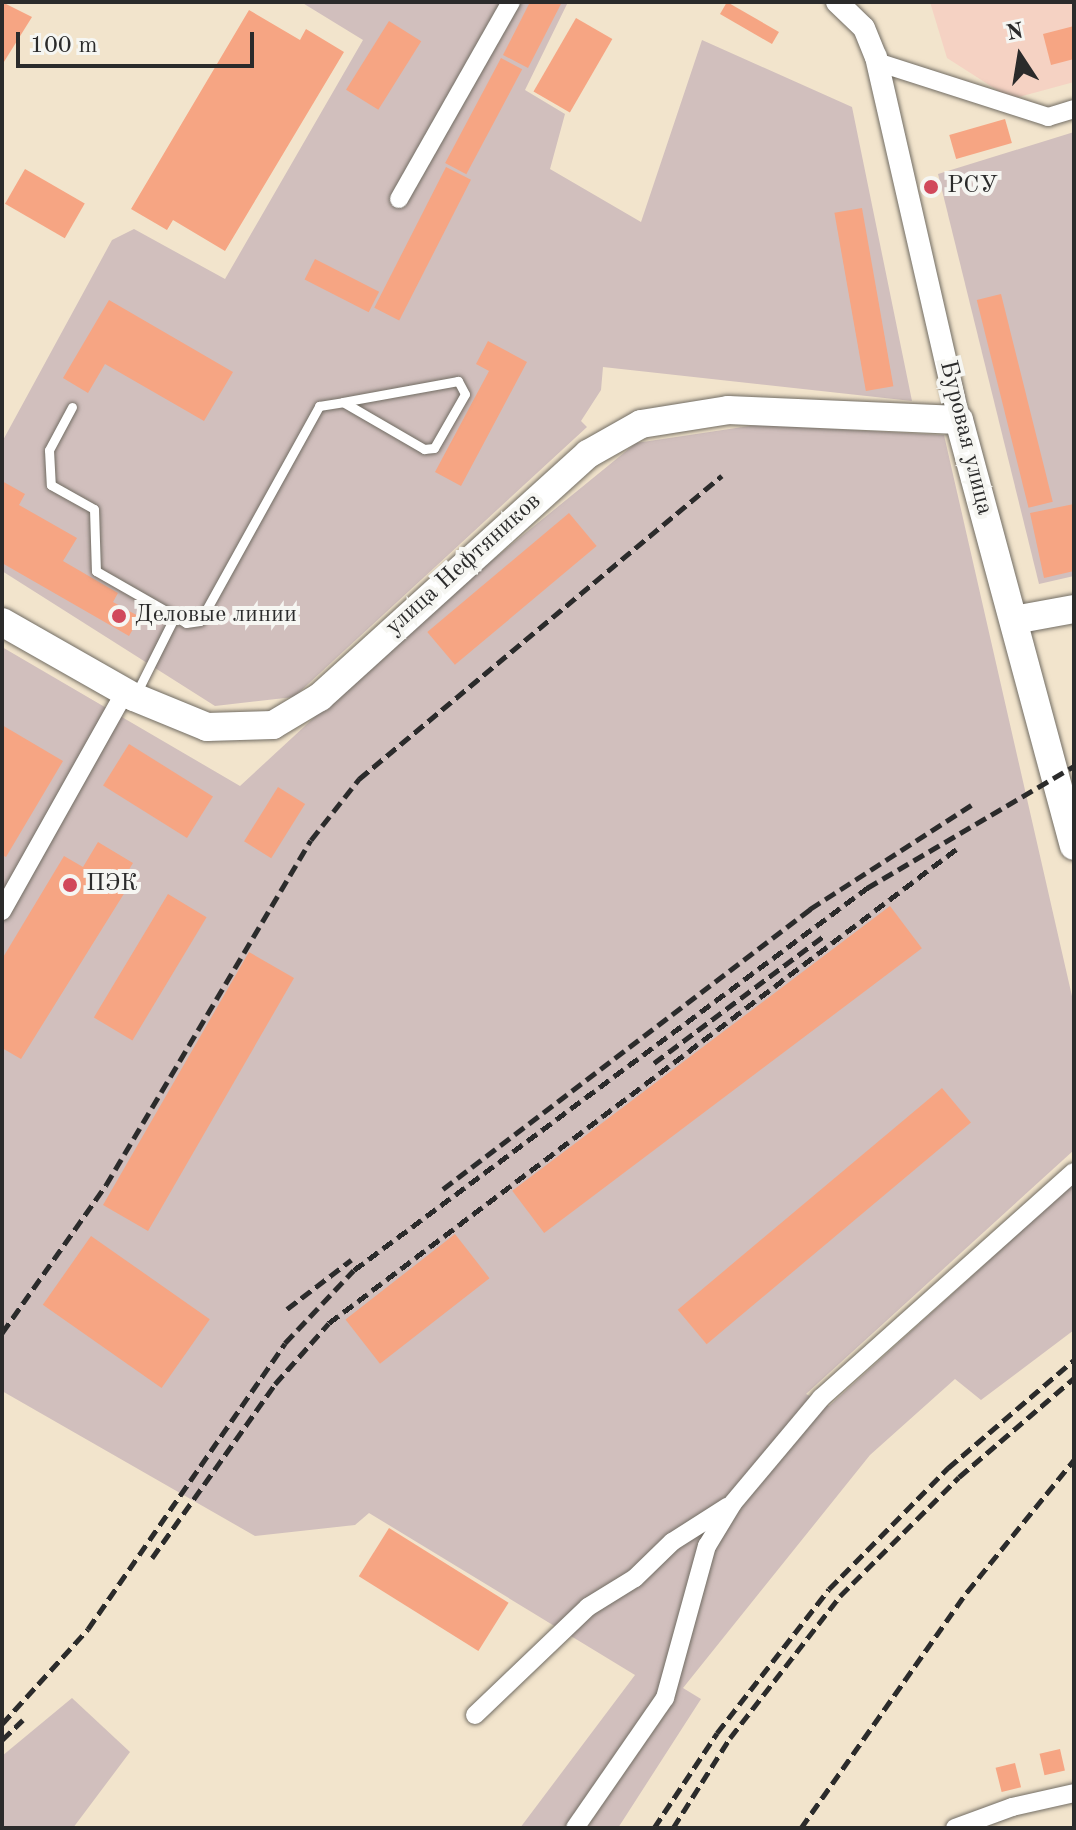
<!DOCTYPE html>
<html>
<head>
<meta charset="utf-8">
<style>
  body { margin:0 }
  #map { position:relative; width:1076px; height:1830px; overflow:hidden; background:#f2e4cc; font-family:"Old Standard TT",serif }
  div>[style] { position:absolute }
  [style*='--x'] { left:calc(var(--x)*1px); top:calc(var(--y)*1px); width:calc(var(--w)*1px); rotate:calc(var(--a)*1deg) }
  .built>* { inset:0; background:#f5d2c3 }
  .industrial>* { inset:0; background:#d1bfbd }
  .building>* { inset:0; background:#f6a583; transform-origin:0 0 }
  .roads { filter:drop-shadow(0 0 2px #716c63) drop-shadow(0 0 2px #716c63) }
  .service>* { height:9px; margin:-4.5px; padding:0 4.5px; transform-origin:4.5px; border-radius:4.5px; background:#fff }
  .minor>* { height:18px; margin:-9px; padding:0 9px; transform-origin:9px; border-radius:9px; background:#fff }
  .tertiary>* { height:22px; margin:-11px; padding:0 11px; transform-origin:11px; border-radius:11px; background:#fff }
  .primary>* { height:28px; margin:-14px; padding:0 14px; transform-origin:14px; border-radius:14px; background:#fff }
  .rail>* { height:5px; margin-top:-2.5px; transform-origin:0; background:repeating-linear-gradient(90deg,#2b2b2b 0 12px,transparent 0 18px) }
  .dots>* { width:22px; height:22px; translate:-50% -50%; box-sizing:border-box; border:4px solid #f6f6f2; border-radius:50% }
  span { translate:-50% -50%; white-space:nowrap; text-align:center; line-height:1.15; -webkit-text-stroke:8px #f6f6f2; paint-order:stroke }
  .poi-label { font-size:24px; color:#2b2b2b }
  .left { translate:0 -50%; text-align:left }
  .street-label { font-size:24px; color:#2b2b2b }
  .frame { position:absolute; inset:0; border:4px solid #2b2b2b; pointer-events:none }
  .north { position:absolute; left:980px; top:16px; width:80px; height:80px; -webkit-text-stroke:6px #f6f6f2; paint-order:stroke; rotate:348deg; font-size:22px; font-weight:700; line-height:32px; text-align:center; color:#2b2b2b }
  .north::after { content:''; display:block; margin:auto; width:28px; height:36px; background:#2b2b2b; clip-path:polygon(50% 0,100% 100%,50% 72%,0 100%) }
  .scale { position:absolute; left:16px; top:32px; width:238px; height:36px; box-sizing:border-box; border:4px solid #2b2b2b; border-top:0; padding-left:10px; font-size:24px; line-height:28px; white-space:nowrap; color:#2b2b2b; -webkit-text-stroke:6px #f6f6f2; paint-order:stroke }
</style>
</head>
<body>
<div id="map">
  <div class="built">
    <div style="clip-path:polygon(930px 2px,1074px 2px,1074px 82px,1011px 99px,947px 58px)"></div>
  </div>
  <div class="industrial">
    <div style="clip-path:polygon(301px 2px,568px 2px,525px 90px,565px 114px,550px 169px,641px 222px,702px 40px,852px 107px,912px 401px,603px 367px,601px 390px,581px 421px,587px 427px,294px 697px,215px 706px,2px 571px,2px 442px,112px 240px,134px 229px,225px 279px,363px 40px)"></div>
    <div style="clip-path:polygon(1074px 132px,1074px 576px,1039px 584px,938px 174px)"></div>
    <div style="clip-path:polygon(756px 425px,944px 435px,1074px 1005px,1074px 1150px,806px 1394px,829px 1406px,1074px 1183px,1074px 1330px,981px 1400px,955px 1379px,870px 1455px,683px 1688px,701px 1699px,618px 1828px,520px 1828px,635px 1675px,369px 1513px,355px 1525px,255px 1536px,2px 1391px,2px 647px,240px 786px,425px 615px,636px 443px)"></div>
    <div style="clip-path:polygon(72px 1698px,130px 1752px,73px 1828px,2px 1828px,2px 1756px)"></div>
  </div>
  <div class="building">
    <div style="clip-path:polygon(2px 2px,32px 17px,2px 65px)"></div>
    <div style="clip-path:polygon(530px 2px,562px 2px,528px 68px,503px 55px)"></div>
    <div style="left:727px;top:2px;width:60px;height:14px;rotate:30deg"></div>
    <div style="clip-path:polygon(249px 10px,300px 40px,306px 29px,344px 52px,225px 251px,173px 220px,167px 230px,131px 209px)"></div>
    <div style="left:576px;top:18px;width:42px;height:85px;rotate:30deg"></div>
    <div style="left:389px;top:21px;width:38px;height:81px;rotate:32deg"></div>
    <div style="clip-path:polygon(1074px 26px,1074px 59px,1051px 65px,1043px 34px)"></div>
    <div style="left:501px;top:58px;width:24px;height:119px;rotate:28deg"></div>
    <div style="left:1005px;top:119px;width:25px;height:58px;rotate:74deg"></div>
    <div style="left:446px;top:167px;width:28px;height:158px;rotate:27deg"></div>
    <div style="left:25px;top:169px;width:69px;height:40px;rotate:30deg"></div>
    <div style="left:862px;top:208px;width:181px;height:28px;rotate:80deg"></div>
    <div style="left:315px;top:259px;width:72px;height:23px;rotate:27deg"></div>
    <div style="left:1001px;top:294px;width:214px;height:25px;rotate:76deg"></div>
    <div style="clip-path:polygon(109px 300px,233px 372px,204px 421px,105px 364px,88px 393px,63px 378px)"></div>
    <div style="clip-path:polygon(488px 341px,527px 362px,461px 486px,435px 472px,489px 371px,476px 364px)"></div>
    <div style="clip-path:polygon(2px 481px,25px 494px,19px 505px,77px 538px,63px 561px,118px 593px,113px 602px,140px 617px,129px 636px,2px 563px)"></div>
    <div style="clip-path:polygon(1074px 504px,1074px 571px,1044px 578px,1030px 513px)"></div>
    <div style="left:569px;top:513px;width:43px;height:185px;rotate:50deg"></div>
    <div style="clip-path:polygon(2px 725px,63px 761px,6px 857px,2px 855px)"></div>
    <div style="left:129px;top:744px;width:99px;height:49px;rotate:32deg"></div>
    <div style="left:278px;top:787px;width:32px;height:64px;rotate:32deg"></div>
    <div style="clip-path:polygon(98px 842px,133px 863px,118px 888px,125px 892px,21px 1059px,2px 1048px,2px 959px,64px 856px,83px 867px)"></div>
    <div style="left:168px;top:894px;width:45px;height:144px;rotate:31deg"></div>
    <div style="left:890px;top:906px;width:53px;height:473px;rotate:53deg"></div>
    <div style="left:249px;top:952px;width:52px;height:292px;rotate:30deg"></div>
    <div style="left:942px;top:1088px;width:45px;height:345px;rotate:50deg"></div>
    <div style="left:455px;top:1234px;width:56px;height:139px;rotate:52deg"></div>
    <div style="left:91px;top:1236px;width:145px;height:84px;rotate:35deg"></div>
    <div style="left:389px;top:1528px;width:141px;height:57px;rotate:32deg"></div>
    <div style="left:1060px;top:1749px;width:22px;height:21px;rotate:77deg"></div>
    <div style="left:1015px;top:1763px;width:25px;height:20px;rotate:76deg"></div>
  </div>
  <div class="roads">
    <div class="service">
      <div style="--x:72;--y:407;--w:49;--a:118.1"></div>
      <div style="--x:49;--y:450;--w:35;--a:87"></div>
      <div style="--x:51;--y:485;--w:49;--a:29.2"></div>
      <div style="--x:94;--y:509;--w:62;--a:88.2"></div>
      <div style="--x:96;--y:571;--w:91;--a:29.7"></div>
      <div style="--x:175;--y:616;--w:87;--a:116.6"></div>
      <div style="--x:175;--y:616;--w:13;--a:32"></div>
      <div style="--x:186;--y:623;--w:14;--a:-8"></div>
      <div style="--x:200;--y:621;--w:246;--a:-61"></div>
      <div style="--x:319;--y:406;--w:24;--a:-9"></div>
      <div style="--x:343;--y:402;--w:94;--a:30.1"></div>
      <div style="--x:424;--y:449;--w:10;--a:-6"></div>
      <div style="--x:434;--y:448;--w:62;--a:-60.1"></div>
      <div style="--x:465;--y:394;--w:15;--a:-118"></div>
      <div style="--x:458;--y:381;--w:117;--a:169.7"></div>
    </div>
    <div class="minor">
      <div style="--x:877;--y:62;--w:180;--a:17.8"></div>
      <div style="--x:1048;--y:117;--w:27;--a:-17"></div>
      <div style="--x:399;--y:199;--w:227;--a:-60.4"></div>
      <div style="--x:2;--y:911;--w:251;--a:-60.7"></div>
      <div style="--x:475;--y:1715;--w:156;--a:-43.7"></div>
      <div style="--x:588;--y:1607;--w:55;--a:-31.7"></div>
      <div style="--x:635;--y:1578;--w:52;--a:-44.2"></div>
      <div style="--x:672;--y:1542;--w:65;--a:-32.5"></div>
      <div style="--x:575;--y:1828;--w:158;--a:-55.3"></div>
      <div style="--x:665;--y:1698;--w:158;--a:-74.6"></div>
      <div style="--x:707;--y:1546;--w:50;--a:-58.8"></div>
      <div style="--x:733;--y:1503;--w:137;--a:-50"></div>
      <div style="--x:821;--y:1398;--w:339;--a:-41.8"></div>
      <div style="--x:955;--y:1828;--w:61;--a:-20.2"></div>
      <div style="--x:1012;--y:1807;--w:64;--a:-12.7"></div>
    </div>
    <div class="tertiary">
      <div style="--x:837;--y:2;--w:37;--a:44"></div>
      <div style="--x:864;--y:28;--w:31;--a:68"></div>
      <div style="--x:876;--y:57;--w:372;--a:77.1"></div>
    </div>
    <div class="primary">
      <div style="--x:1014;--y:620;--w:61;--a:-10.4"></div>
      <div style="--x:2;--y:622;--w:152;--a:29.6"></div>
      <div style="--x:134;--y:697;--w:79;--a:22.3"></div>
      <div style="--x:207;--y:727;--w:66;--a:-1.7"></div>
      <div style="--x:273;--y:725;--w:55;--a:-30.8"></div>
      <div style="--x:320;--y:697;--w:362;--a:-42.2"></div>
      <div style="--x:588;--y:454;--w:61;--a:-29.5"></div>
      <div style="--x:641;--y:424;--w:88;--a:-9.1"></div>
      <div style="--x:728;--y:410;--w:231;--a:2.5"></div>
      <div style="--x:959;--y:420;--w:441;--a:74.9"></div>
    </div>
  </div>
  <div class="rail">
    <div style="--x:654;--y:1063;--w:212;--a:-36.8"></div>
    <div style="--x:443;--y:1189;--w:462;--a:-37.3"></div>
    <div style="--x:810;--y:909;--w:194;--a:-32.8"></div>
    <div style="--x:287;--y:1309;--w:81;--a:-37.4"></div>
    <div style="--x:2;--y:1333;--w:181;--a:-54.9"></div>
    <div style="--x:106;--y:1185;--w:401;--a:-59.3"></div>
    <div style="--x:311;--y:840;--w:78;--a:-51.8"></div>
    <div style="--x:359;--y:779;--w:473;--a:-39.9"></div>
    <div style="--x:152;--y:1558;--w:213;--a:-54.7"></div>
    <div style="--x:275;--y:1384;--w:81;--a:-48.5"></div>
    <div style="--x:329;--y:1323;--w:790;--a:-37.07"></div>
    <div style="--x:2;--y:1724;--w:128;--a:-47.8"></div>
    <div style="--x:88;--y:1629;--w:347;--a:-55.4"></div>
    <div style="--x:285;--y:1343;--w:100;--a:-46.6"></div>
    <div style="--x:354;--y:1270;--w:640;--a:-36.67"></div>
    <div style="--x:867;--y:888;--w:240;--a:-30.5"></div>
    <div style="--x:2;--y:1740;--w:29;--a:-44"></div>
    <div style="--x:654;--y:1828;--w:114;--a:-56.4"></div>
    <div style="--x:717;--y:1733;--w:182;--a:-52.1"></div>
    <div style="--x:829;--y:1589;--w:170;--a:-45.5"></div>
    <div style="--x:948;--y:1468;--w:166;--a:-40.6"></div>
    <div style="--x:673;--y:1828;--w:107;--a:-57.7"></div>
    <div style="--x:730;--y:1738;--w:180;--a:-52.2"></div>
    <div style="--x:840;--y:1596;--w:168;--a:-45"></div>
    <div style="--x:959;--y:1477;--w:152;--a:-40.7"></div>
    <div style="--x:801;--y:1828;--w:289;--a:-54.9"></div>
    <div style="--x:967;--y:1592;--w:170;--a:-51"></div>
  </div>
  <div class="dots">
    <div style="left:931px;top:187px;background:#d1495b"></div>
    <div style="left:119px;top:616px;background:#d1495b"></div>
    <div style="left:70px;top:885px;background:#d1495b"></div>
  </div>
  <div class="poi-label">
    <span class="left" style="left:947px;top:187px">РСУ</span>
    <span class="left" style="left:135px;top:616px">Деловые линии</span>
    <span class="left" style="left:86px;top:885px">ПЭК</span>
  </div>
  <div class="street-label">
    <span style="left:965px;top:438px;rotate:76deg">Буровая улица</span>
    <span style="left:464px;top:565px;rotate:-42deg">улица Нефтяников</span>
  </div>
  <div class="frame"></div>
  <div class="north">N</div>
  <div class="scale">100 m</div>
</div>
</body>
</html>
